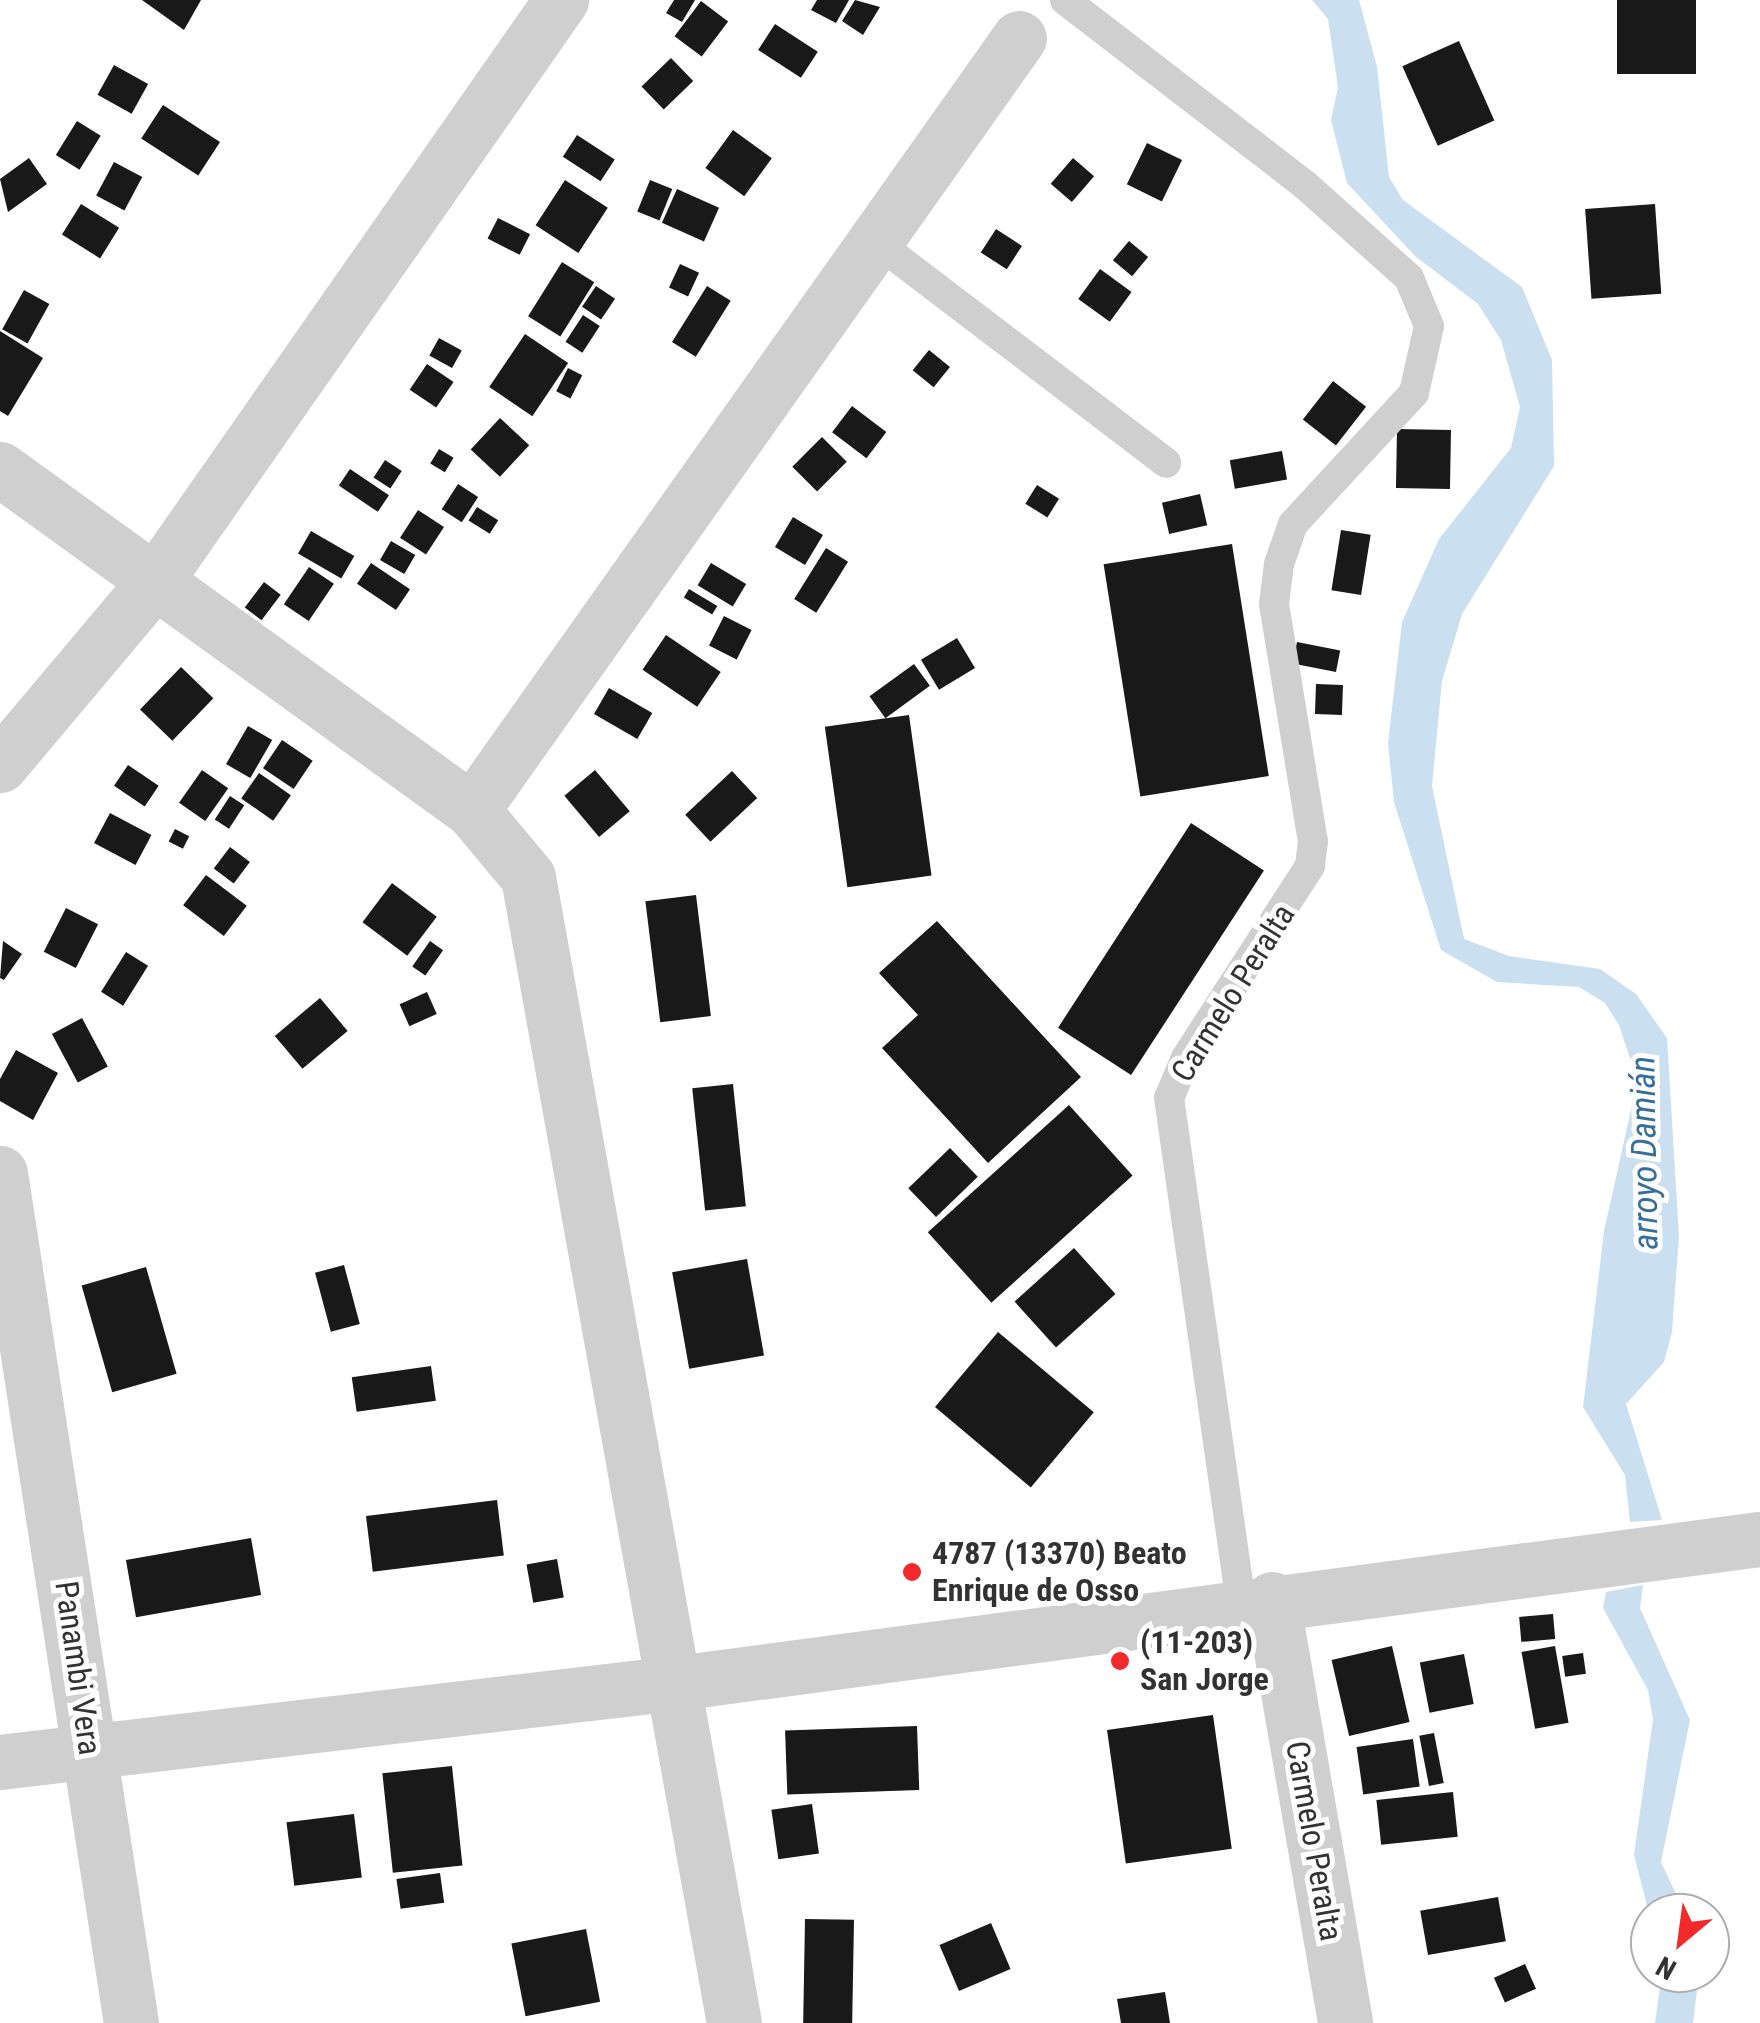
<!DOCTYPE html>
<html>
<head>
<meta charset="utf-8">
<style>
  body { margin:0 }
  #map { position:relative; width:1760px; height:2023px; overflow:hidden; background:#fff; font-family:"Roboto Condensed",sans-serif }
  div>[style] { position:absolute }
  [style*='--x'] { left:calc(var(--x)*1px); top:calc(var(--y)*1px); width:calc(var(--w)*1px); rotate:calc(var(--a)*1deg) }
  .water>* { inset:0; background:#cadff0 }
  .building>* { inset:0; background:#191919; transform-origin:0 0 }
  .lane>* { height:30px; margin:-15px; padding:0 15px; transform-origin:15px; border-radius:15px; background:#cfcfcf }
  .street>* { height:55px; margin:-27.5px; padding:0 27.5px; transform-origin:27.5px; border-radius:27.5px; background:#cfcfcf }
  .dots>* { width:28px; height:28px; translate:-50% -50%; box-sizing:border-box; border:5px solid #fff; border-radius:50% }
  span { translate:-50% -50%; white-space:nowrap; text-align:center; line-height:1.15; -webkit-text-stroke:10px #fff; paint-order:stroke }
  .street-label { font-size:32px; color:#323232 }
  .poi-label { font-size:32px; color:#323232; font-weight:700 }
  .left { translate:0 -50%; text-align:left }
  .water-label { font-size:35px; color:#376f9c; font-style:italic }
  .north { position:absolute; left:1630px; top:1893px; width:100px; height:100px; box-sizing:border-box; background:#fff; border:2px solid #adadad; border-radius:50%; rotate:209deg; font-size:28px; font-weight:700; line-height:40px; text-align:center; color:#323232 }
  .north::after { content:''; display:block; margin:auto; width:35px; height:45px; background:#f3292b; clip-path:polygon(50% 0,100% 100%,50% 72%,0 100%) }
</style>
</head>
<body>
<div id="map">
  <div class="water">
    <div style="clip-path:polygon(1312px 0,1359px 0,1377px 67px,1389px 177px,1403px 200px,1522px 287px,1552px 360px,1554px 466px,1462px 614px,1442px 681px,1432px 786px,1464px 939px,1509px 956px,1600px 969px,1636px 994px,1667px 1038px,1679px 1236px,1672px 1332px,1664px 1362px,1626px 1404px,1662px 1520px,1630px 1522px,1625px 1475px,1583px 1407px,1604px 1231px,1633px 1101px,1635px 1073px,1619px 1025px,1605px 1003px,1579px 987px,1497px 982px,1441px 950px,1394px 802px,1388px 743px,1402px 622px,1439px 539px,1511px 448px,1520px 407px,1501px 340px,1478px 304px,1415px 256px,1347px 183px,1331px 120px,1338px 87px,1328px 19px)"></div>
    <div style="clip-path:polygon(1643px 1585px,1640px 1608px,1690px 1720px,1661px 1862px,1685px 1913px,1650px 1917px,1634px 1855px,1653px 1719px,1648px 1690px,1603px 1608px,1606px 1592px)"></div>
    <div style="clip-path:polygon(1662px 1973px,1699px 1973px,1693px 2023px,1655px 2023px)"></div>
  </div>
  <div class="building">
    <div style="clip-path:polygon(142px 0,201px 0,184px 30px)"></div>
    <div style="clip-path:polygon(674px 0,695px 0,682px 22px,666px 13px)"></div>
    <div style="clip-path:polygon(817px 0,849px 0,836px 23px,811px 10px)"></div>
    <div style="clip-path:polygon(855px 0,880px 7px,863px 35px,842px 21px)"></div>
    <div style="left:1617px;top:0;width:79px;height:74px"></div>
    <div style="left:701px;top:1px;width:34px;height:44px;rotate:37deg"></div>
    <div style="left:775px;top:24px;width:51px;height:31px;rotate:33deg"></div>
    <div style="left:1459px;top:41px;width:87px;height:62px;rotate:66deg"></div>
    <div style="left:671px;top:58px;width:32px;height:41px;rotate:46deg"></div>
    <div style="left:114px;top:65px;width:39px;height:34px;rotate:29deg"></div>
    <div style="left:163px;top:105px;width:68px;height:40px;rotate:33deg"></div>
    <div style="left:77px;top:121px;width:28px;height:40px;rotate:32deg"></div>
    <div style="left:733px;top:130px;width:48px;height:47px;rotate:36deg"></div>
    <div style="left:577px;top:135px;width:45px;height:26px;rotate:33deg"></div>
    <div style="left:1147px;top:143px;width:39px;height:46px;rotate:26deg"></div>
    <div style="clip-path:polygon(29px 158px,47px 184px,8px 212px,0 179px)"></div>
    <div style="left:1073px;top:158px;width:28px;height:34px;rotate:41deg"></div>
    <div style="left:114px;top:162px;width:32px;height:38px;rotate:28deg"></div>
    <div style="left:565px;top:180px;width:51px;height:54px;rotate:33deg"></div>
    <div style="left:650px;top:180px;width:24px;height:34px;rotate:22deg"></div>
    <div style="left:677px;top:189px;width:46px;height:37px;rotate:24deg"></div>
    <div style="left:81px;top:204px;width:45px;height:36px;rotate:32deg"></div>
    <div style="left:1655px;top:204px;width:90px;height:70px;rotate:86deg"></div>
    <div style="left:498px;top:218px;width:36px;height:23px;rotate:27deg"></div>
    <div style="left:996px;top:229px;width:31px;height:28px;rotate:33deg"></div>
    <div style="left:1129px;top:241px;width:25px;height:25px;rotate:40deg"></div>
    <div style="left:562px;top:262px;width:38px;height:64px;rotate:32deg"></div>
    <div style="left:680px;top:264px;width:21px;height:26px;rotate:25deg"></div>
    <div style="left:1100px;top:269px;width:39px;height:37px;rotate:36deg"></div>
    <div style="left:596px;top:286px;width:23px;height:25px;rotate:34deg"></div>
    <div style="left:707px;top:286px;width:28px;height:66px;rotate:32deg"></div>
    <div style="left:24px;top:290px;width:29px;height:45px;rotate:29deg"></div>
    <div style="left:583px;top:315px;width:20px;height:32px;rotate:33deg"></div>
    <div style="clip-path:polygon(0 331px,43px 358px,8px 416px,0 411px)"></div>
    <div style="left:525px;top:334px;width:52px;height:64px;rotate:34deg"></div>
    <div style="left:439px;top:338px;width:26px;height:20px;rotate:29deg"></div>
    <div style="left:929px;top:350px;width:27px;height:26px;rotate:39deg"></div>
    <div style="left:427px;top:364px;width:32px;height:31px;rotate:34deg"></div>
    <div style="left:568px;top:368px;width:16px;height:26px;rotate:27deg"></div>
    <div style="left:1333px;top:381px;width:42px;height:49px;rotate:38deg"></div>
    <div style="left:852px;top:406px;width:43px;height:33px;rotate:37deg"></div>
    <div style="left:500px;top:418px;width:40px;height:43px;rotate:43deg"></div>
    <div style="left:1397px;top:429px;width:54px;height:59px;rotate:1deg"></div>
    <div style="left:822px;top:437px;width:35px;height:42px;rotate:45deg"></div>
    <div style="left:439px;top:449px;width:17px;height:17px;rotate:31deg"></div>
    <div style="left:1282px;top:451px;width:29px;height:53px;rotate:80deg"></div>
    <div style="left:385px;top:460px;width:20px;height:21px;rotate:33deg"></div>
    <div style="left:350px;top:469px;width:47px;height:20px;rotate:34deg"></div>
    <div style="left:458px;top:484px;width:24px;height:30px;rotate:33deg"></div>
    <div style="left:1037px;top:485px;width:26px;height:22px;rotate:32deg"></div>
    <div style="left:1200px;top:494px;width:32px;height:39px;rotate:77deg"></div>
    <div style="left:477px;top:507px;width:25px;height:16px;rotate:32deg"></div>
    <div style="left:418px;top:510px;width:31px;height:33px;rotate:33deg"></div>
    <div style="left:793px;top:517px;width:35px;height:35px;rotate:31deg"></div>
    <div style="left:1341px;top:530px;width:30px;height:61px;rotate:9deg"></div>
    <div style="left:311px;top:531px;width:50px;height:26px;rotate:30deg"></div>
    <div style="left:391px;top:541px;width:28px;height:22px;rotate:30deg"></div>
    <div style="left:1232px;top:544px;width:235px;height:130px;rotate:81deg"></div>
    <div style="left:826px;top:548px;width:26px;height:60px;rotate:32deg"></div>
    <div style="left:371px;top:563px;width:47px;height:25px;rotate:34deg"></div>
    <div style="left:711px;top:563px;width:41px;height:26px;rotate:31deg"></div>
    <div style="left:309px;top:567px;width:30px;height:45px;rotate:34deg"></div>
    <div style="left:264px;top:582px;width:21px;height:32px;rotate:37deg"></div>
    <div style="left:689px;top:589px;width:33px;height:10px;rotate:31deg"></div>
    <div style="left:724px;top:616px;width:31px;height:33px;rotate:27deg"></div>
    <div style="left:666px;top:635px;width:66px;height:42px;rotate:34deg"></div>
    <div style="left:957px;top:638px;width:35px;height:42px;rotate:59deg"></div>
    <div style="left:1297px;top:642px;width:44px;height:22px;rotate:11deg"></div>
    <div style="left:914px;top:664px;width:27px;height:55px;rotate:54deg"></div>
    <div style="left:181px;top:667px;width:45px;height:59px;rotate:44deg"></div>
    <div style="left:1316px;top:684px;width:27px;height:30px;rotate:2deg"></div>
    <div style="left:609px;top:688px;width:50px;height:30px;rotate:30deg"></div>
    <div style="left:909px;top:715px;width:162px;height:85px;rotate:82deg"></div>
    <div style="left:248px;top:726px;width:28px;height:44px;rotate:30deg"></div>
    <div style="left:282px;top:740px;width:37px;height:34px;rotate:34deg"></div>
    <div style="left:128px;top:765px;width:37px;height:25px;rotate:34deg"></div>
    <div style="left:202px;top:770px;width:32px;height:40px;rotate:35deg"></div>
    <div style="left:595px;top:770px;width:54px;height:40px;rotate:50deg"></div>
    <div style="left:732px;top:771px;width:37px;height:64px;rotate:47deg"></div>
    <div style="left:259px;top:773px;width:39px;height:31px;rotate:35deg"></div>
    <div style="left:230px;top:796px;width:17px;height:28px;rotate:33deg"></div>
    <div style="left:110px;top:813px;width:47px;height:34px;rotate:28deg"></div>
    <div style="left:1191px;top:823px;width:87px;height:244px;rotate:33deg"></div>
    <div style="left:175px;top:829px;width:16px;height:14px;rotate:27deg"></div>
    <div style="left:230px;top:847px;width:25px;height:27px;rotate:37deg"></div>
    <div style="left:206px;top:875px;width:51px;height:38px;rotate:37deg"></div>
    <div style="left:392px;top:883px;width:56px;height:49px;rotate:37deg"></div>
    <div style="left:696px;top:895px;width:122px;height:51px;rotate:83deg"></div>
    <div style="left:66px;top:908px;width:36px;height:49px;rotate:27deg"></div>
    <div style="clip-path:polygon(937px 921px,1081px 1077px,988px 1163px,882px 1048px,918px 1015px,879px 973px)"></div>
    <div style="clip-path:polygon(3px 941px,22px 954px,4px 980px,0 978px)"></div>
    <div style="left:430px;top:941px;width:16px;height:31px;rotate:35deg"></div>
    <div style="left:126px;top:952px;width:26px;height:47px;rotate:32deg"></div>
    <div style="left:427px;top:992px;width:24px;height:30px;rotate:66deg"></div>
    <div style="left:320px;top:998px;width:43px;height:59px;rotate:50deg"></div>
    <div style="left:82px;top:1018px;width:55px;height:34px;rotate:62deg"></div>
    <div style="clip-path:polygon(16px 1050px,58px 1073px,33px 1120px,0 1101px,0 1079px)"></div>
    <div style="left:733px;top:1084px;width:123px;height:41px;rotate:84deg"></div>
    <div style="left:1069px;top:1105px;width:95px;height:190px;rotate:48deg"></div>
    <div style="left:950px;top:1148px;width:40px;height:58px;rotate:46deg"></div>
    <div style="left:1074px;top:1248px;width:62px;height:80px;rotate:48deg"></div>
    <div style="left:747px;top:1259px;width:98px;height:76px;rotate:80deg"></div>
    <div style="left:344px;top:1265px;width:61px;height:30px;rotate:75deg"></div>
    <div style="left:146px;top:1267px;width:111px;height:67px;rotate:74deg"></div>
    <div style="left:998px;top:1332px;width:125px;height:98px;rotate:40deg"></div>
    <div style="left:431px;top:1366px;width:35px;height:80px;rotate:82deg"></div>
    <div style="left:497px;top:1500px;width:56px;height:132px;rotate:83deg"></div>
    <div style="left:251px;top:1538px;width:58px;height:127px;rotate:80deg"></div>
    <div style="left:557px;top:1559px;width:39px;height:31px;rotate:80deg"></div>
    <div style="left:1553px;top:1614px;width:25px;height:34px;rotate:85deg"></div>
    <div style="left:1392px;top:1646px;width:78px;height:62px;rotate:77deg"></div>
    <div style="left:1555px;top:1646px;width:78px;height:34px;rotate:80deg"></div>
    <div style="left:1583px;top:1653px;width:21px;height:21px;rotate:82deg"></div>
    <div style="left:1464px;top:1654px;width:51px;height:45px;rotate:79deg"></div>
    <div style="left:1213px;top:1715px;width:135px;height:107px;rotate:82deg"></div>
    <div style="left:917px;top:1726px;width:64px;height:132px;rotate:88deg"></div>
    <div style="left:1434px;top:1733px;width:51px;height:15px;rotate:79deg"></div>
    <div style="left:1413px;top:1739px;width:48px;height:57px;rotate:82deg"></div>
    <div style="left:452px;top:1766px;width:100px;height:70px;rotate:84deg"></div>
    <div style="left:1453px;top:1792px;width:45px;height:77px;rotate:84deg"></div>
    <div style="left:812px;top:1804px;width:50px;height:41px;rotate:82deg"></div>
    <div style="left:354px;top:1814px;width:64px;height:68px;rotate:83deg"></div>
    <div style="left:440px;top:1873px;width:30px;height:44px;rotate:82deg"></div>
    <div style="left:1498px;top:1897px;width:45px;height:79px;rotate:80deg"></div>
    <div style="left:805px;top:1919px;width:49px;height:104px;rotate:1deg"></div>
    <div style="left:991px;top:1923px;width:50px;height:56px;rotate:67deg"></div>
    <div style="left:586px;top:1929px;width:74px;height:76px;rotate:79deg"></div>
    <div style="left:1525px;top:1964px;width:27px;height:34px;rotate:66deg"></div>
    <div style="clip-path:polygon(1165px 1992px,1170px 2023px,1121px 2023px,1117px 1999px)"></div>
  </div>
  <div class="lane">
    <div style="--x:1065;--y:0;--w:302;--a:37.6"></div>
    <div style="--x:1304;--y:184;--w:141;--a:41.8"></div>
    <div style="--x:1409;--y:278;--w:52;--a:67.4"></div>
    <div style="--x:1429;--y:326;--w:69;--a:102.6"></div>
    <div style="--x:1414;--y:393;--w:178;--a:132.7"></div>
    <div style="--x:1293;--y:524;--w:42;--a:109.3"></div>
    <div style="--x:1279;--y:564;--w:40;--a:97.1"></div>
    <div style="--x:1274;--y:604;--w:240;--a:80.7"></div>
    <div style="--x:1313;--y:841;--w:25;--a:97"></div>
    <div style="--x:1310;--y:866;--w:229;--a:122.9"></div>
    <div style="--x:1186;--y:1058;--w:43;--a:113"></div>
    <div style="--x:1169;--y:1098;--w:510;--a:81.89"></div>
    <div style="--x:875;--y:241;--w:366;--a:37.3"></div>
  </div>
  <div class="street">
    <div style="--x:0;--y:469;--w:582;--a:35.85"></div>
    <div style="--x:472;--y:810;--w:87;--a:50.1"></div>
    <div style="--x:528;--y:877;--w:1164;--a:79.81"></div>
    <div style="--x:0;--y:765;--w:241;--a:-49.9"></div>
    <div style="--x:155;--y:581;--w:709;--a:-55.05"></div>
    <div style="--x:472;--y:810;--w:946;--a:-54.68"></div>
    <div style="--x:0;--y:1173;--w:860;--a:81.24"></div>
    <div style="--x:1272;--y:1599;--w:430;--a:80.2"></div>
    <div style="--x:0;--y:1762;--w:681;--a:-6.67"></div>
    <div style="--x:676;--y:1683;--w:1094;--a:-7.57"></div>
  </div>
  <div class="dots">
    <div style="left:912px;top:1572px;background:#f3292b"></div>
    <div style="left:1120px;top:1661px;background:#f3292b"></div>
  </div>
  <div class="street-label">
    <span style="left:1233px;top:993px;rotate:-58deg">Carmelo Peralta</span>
    <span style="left:78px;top:1668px;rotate:82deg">Panambi Vera</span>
    <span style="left:1314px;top:1841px;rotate:80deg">Carmelo Peralta</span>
  </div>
  <div class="poi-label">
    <span class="left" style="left:932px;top:1572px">4787 (13370) Beato<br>Enrique de Osso</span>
    <span class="left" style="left:1140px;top:1661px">(11-203)<br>San Jorge</span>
  </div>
  <div class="water-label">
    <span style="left:1645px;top:1153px;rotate:-91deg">arroyo Damián</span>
  </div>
  <div class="north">N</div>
</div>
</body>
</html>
